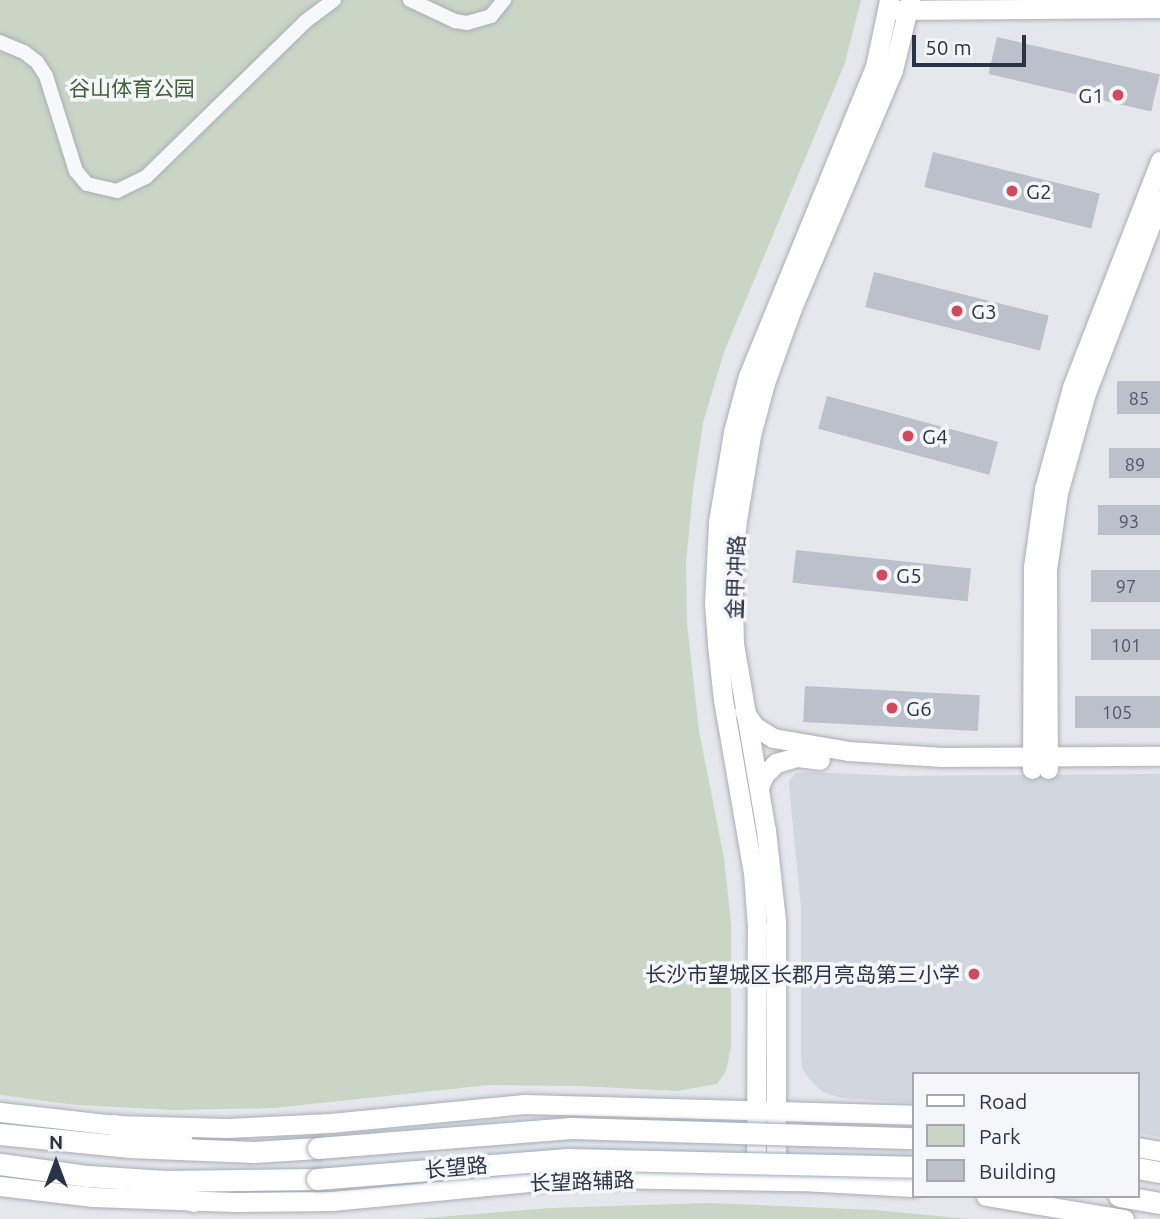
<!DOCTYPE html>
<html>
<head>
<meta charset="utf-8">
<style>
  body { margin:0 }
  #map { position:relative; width:1160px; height:1219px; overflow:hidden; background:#e4e7ec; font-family:Ubuntu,"Noto Sans SC",sans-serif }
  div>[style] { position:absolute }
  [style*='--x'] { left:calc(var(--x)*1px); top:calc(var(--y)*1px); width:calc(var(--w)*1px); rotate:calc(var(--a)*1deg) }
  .built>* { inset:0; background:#d2d6de }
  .green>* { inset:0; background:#c9d6c5 }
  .building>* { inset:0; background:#bbc0ca; transform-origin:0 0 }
  .roads { filter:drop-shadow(0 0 2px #a9aeb7) drop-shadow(0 0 2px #a9aeb7) }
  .street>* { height:14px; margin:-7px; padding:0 7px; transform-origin:7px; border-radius:7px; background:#f7f8fa }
  .secondary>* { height:19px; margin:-9.5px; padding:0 9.5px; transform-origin:9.5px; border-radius:9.5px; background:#fff }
  .primary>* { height:21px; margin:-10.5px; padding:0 10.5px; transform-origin:10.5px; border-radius:10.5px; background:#fff }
  .bridges { filter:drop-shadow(0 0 2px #a3abb8) drop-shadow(0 0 2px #a3abb8) }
  .primary-bridge>* { height:21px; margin:-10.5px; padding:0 10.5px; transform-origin:10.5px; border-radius:10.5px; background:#fff }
  .dots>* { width:19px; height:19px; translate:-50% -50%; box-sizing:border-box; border:4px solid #f4f6f9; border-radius:50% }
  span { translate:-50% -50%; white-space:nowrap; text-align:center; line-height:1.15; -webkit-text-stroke:7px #f4f6f9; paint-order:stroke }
  .number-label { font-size:18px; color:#4f5766 }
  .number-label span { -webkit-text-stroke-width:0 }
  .park-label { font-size:21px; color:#3f6138 }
  .poi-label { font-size:21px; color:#2b3445 }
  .right { translate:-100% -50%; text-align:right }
  .left { translate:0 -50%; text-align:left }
  .street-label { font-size:21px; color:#2b3445 }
  .legend { position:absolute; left:912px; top:1072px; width:228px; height:126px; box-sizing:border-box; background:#f4f6f9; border:2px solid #a4a8b1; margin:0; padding:9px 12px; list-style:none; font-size:21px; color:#2b3445 }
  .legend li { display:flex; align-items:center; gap:14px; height:35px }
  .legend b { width:35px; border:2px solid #a4a8b1 }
  .north { position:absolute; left:21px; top:1128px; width:70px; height:70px; -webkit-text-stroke:5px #f4f6f9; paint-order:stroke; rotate:0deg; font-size:19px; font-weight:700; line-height:28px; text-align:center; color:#2b3445 }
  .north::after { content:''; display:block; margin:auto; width:24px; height:32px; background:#2b3445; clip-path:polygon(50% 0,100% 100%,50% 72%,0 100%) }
  .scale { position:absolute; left:912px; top:35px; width:114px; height:32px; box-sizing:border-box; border:4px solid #2b3445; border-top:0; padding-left:9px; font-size:21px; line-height:24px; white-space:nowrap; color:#2b3445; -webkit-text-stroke:5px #f4f6f9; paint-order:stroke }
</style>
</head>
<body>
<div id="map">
  <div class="built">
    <div style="clip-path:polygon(806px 772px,902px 776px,1160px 774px,1160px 1137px,1137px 1133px,1137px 1074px,913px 1074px,913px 1103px,842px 1098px,823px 1092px,810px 1080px,803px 1070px,801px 1058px,801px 907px,789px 786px,790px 779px,796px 773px)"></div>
  </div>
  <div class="green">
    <div style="clip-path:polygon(0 0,861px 0,845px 63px,724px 352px,703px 423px,693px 490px,686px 563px,687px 624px,699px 731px,724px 858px,731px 923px,731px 1047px,726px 1071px,717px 1084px,677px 1091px,580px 1086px,489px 1085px,274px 1108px,174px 1110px,76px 1105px,0 1095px)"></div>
    <div style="clip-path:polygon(709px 1203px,875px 1210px,969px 1219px,414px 1219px,551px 1208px)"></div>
  </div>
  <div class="building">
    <div style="left:997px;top:37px;width:167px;height:38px;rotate:13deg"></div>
    <div style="left:933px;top:152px;width:172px;height:36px;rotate:14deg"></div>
    <div style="left:874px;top:272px;width:180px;height:36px;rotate:14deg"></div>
    <div style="left:1160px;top:381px;width:33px;height:43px;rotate:90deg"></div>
    <div style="left:827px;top:396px;width:177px;height:34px;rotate:15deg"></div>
    <div style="left:1160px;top:448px;width:30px;height:51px;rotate:90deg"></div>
    <div style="left:1160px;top:505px;width:30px;height:62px;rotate:90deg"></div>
    <div style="left:796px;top:550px;width:176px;height:33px;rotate:6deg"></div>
    <div style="left:1160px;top:570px;width:32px;height:69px;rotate:90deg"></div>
    <div style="left:1160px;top:629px;width:31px;height:69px;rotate:90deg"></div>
    <div style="left:805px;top:686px;width:175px;height:36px;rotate:3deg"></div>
    <div style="left:1160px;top:696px;width:32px;height:85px;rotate:90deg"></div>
  </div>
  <div class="roads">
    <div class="street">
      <div style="--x:410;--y:0;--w:50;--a:25"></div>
      <div style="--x:455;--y:21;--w:12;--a:9"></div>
      <div style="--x:467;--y:23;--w:25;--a:-16"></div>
      <div style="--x:491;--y:16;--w:21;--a:-51"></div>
      <div style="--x:0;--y:42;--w:26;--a:23"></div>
      <div style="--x:24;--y:52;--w:16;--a:38"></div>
      <div style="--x:37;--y:62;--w:17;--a:57"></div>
      <div style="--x:46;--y:76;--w:100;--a:72.5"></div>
      <div style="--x:76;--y:171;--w:17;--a:50"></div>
      <div style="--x:87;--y:184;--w:31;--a:13"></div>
      <div style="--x:117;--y:191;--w:32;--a:-26"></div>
      <div style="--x:146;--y:177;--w:223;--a:-44.3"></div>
      <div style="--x:306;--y:21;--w:35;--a:-37"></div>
    </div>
    <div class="secondary">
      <div style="--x:896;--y:10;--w:264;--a:-0.4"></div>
      <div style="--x:744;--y:711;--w:18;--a:56"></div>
      <div style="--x:754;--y:726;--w:22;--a:32"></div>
      <div style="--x:773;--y:738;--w:76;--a:9.8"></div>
      <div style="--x:848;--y:751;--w:94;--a:3.7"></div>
      <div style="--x:942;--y:757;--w:218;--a:-0.3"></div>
      <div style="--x:1032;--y:769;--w:202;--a:-89.7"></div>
      <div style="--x:1033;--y:567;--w:79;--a:-82"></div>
      <div style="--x:1044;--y:489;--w:106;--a:-74.6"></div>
      <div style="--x:1072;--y:387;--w:243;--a:-68.7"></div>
      <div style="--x:1048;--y:769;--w:199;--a:-90.3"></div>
      <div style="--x:1047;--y:570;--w:78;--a:-81.9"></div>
      <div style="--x:1058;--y:493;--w:104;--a:-74.4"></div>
      <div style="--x:1086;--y:393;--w:207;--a:-69"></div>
      <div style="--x:759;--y:787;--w:13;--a:-67"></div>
      <div style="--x:764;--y:775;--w:17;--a:-45"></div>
      <div style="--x:776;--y:763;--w:22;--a:-16"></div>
      <div style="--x:797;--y:757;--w:23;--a:7"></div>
      <div style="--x:0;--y:1112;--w:115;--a:6.5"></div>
      <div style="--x:114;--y:1125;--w:113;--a:1.5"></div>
      <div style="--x:227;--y:1128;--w:104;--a:-2.8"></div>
      <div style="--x:331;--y:1123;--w:194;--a:-5.6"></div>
      <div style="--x:524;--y:1104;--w:389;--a:1.6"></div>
      <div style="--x:1137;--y:1147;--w:23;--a:10"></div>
      <div style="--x:756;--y:1180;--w:253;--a:-89.8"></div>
      <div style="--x:757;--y:927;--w:54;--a:-94.2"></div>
      <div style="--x:753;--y:873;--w:176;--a:-99.8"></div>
      <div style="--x:723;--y:700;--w:56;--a:-96.1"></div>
      <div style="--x:717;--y:644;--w:39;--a:-94"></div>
      <div style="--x:714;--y:605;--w:83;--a:-87.2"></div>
      <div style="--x:718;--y:522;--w:91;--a:-80.5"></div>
      <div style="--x:733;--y:432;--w:58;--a:-75"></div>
      <div style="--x:748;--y:376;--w:334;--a:-67.7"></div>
      <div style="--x:875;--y:67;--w:68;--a:-78.2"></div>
      <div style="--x:776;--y:1181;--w:260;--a:-90"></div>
      <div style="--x:776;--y:921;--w:91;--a:-96.3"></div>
      <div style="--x:766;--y:831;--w:190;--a:-99.7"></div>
      <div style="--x:734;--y:644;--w:80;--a:-91.4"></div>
      <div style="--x:732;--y:564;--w:44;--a:-83.5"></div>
      <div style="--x:737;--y:520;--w:86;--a:-80.6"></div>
      <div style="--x:751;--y:435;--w:54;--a:-74.9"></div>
      <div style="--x:765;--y:383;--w:80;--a:-70.2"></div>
      <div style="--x:792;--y:308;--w:259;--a:-67"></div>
      <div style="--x:893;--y:70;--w:72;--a:-76.3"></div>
      <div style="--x:0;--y:1186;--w:94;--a:6.7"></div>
      <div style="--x:93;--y:1197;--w:142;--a:2"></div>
      <div style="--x:235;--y:1202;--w:97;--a:-0.6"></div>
      <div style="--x:332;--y:1201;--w:207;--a:-5.5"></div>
      <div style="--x:538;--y:1181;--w:63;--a:-2.7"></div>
      <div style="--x:601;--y:1178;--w:201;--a:0.9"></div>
      <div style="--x:802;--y:1181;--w:111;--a:3.1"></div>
      <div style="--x:986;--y:1196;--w:140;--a:9.5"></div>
    </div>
    <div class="primary">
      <div style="--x:114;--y:1125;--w:69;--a:12.6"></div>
      <div style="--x:0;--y:1134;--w:131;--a:5.7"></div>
      <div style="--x:130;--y:1147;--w:124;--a:2.3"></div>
      <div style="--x:254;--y:1152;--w:64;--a:-3.6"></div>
      <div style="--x:0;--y:1164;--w:89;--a:7.8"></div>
      <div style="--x:88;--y:1176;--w:77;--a:3.7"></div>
      <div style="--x:165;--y:1181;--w:152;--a:-0.8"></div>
      <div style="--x:1137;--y:1168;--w:23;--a:10"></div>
      <div style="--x:144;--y:1189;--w:51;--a:13.5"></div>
      <div style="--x:1119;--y:1196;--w:42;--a:9.7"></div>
    </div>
  </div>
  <div class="bridges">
    <div class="primary-bridge">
      <div style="--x:318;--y:1148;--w:254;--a:-4.5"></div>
      <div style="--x:571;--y:1128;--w:342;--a:1.7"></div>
      <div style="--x:317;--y:1179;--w:251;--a:-4.6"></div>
      <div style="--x:567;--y:1159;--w:346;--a:1.3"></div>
    </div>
  </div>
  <div class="dots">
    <div style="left:1118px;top:95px;background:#d1495b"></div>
    <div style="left:1012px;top:191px;background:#d1495b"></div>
    <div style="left:957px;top:311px;background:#d1495b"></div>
    <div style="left:908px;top:436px;background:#d1495b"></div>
    <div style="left:882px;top:575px;background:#d1495b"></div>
    <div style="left:892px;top:708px;background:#d1495b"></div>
    <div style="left:974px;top:974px;background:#d1495b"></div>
  </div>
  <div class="number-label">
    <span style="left:1139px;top:398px">85</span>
    <span style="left:1135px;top:464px">89</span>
    <span style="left:1129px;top:521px">93</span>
    <span style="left:1126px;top:586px">97</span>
    <span style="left:1126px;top:645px">101</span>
    <span style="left:1117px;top:712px">105</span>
  </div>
  <div class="park-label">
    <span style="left:132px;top:88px">谷山体育公园</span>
  </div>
  <div class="poi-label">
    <span class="right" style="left:1104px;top:95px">G1</span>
    <span class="left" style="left:1026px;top:191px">G2</span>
    <span class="left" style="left:971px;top:311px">G3</span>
    <span class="left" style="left:922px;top:436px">G4</span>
    <span class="left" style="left:896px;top:575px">G5</span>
    <span class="left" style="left:906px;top:708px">G6</span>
    <span class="right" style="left:960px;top:974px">长沙市望城区长郡月亮岛第三小学</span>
  </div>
  <div class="street-label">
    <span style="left:735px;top:577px;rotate:-88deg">金甲冲路</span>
    <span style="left:456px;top:1167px;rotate:-5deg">长望路</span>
    <span style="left:582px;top:1181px;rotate:-2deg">长望路辅路</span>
  </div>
  <ul class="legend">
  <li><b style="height:9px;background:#fff"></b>Road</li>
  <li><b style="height:19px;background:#c9d6c5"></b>Park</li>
  <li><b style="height:19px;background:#bbc0ca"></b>Building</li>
  </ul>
  <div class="north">N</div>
  <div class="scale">50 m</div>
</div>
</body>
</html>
